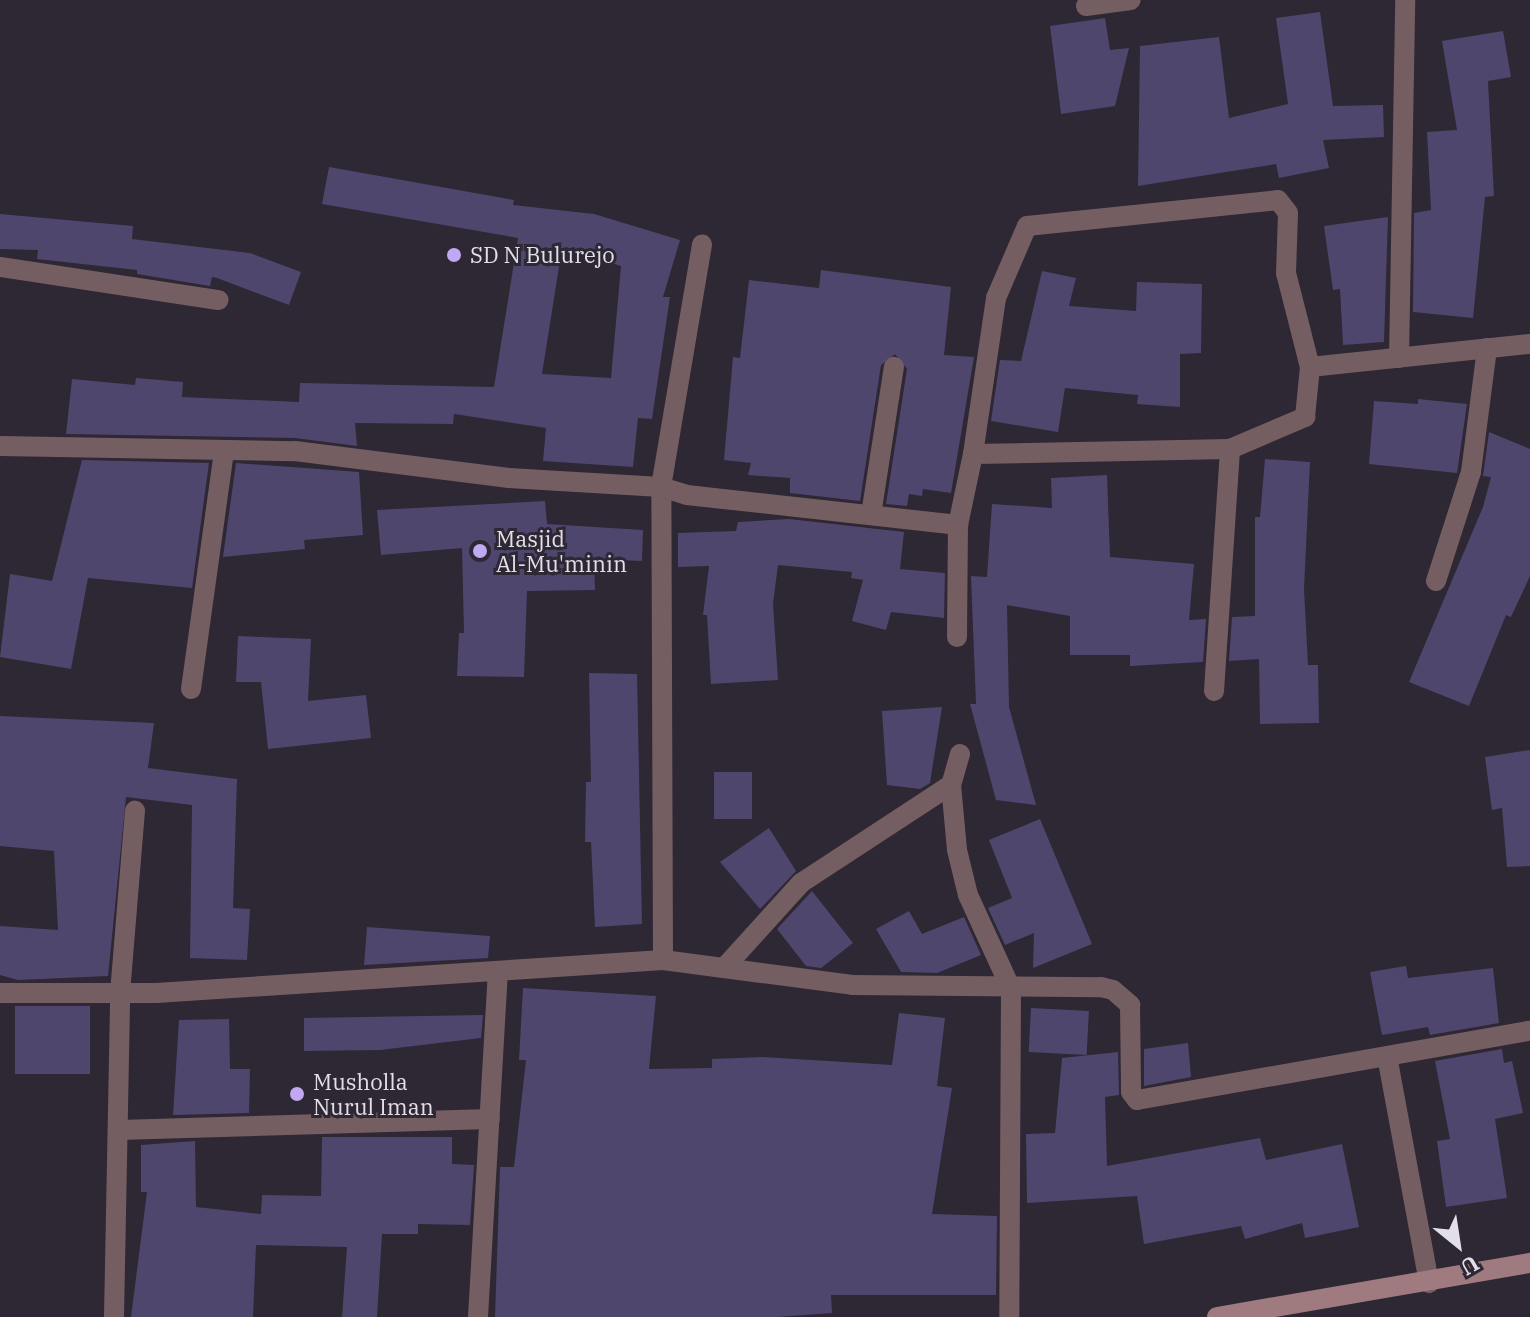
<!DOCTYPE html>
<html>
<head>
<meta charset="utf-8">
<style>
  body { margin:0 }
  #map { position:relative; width:1530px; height:1317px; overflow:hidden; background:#2e2734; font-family:"IBM Plex Serif",serif }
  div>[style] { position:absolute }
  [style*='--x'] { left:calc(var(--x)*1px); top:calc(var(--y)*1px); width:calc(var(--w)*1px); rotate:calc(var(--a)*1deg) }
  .building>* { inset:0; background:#4f466e; transform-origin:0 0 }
  .minor>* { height:20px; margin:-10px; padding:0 10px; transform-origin:10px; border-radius:10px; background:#755e61 }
  .secondary>* { height:20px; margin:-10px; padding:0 10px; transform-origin:10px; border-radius:10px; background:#9f7b80 }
  .dots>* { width:22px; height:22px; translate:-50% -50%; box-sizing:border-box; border:4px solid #2e2734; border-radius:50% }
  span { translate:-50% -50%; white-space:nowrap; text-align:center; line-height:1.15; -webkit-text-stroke:6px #2e2734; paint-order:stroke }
  .poi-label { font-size:22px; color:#e3dfe8 }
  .left { translate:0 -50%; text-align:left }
  .north { position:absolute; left:1418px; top:1205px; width:80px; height:80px; -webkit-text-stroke:6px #2e2734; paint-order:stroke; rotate:150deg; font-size:22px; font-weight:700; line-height:32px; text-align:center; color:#e3dfe8 }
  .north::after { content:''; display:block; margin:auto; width:28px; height:36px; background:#e3dfe8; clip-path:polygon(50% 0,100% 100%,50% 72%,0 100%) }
</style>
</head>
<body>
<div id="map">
  <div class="building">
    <div style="clip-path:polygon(1320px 12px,1333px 106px,1383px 105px,1384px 137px,1323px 140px,1329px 168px,1279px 178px,1276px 164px,1138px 186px,1140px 46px,1219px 37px,1229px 118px,1288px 104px,1276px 18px)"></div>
    <div style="clip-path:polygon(1105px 18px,1110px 50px,1129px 48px,1115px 106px,1061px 114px,1050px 26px)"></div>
    <div style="clip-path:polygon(1503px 31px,1511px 77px,1488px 81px,1494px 196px,1485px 197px,1473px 318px,1413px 312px,1414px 213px,1431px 210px,1427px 132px,1457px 130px,1442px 41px)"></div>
    <div style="clip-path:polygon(evenodd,329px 167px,514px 200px,513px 205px,594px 214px,680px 240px,663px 297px,670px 297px,652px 419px,638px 418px,633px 467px,543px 461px,546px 428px,454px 414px,453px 424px,355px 423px,357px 446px,295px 438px,66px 434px,72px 379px,135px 385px,136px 378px,183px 382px,182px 397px,299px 402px,300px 383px,494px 387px,518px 238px,322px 204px,329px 167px,562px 248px,621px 266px,611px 378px,542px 374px,562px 248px)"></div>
    <div style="clip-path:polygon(0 214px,133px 226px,132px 239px,250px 253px,301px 272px,289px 305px,217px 278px,212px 277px,210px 286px,137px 274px,137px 270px,37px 259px,38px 250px,0 249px)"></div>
    <div style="clip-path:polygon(1388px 217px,1384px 342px,1343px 345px,1340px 289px,1333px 290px,1324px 226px)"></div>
    <div style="clip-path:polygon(821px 270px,951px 287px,944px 355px,974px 357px,951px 493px,923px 489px,922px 496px,909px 494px,907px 506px,886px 504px,907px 369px,895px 354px,881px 365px,860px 501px,790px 493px,790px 478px,748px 475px,751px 463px,724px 460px,733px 357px,740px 358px,749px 280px,819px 288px)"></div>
    <div style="clip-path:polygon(1042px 271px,1076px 278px,1069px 306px,1136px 311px,1137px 282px,1202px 284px,1201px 353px,1180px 354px,1180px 407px,1137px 404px,1138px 395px,1065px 388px,1058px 432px,991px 421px,1000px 360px,1021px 361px)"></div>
    <div style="clip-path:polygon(1418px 399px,1467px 404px,1457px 473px,1369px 464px,1374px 401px,1418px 404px)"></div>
    <div style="clip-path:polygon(1489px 432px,1530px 449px,1530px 576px,1511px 617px,1506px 615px,1469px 706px,1409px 682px,1483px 507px,1491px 477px,1483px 476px)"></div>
    <div style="clip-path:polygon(1265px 459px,1310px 462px,1304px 589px,1308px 665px,1318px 665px,1319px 723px,1260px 724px,1259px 659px,1229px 661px,1232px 617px,1255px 616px,1255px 517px,1260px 517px)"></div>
    <div style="clip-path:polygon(82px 460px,209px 463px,192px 588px,88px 578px,71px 669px,0 657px,10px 574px,52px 581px)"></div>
    <div style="clip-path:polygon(236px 463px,359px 472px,363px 535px,304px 540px,305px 549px,223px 557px)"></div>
    <div style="clip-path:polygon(1107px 475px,1110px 557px,1194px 564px,1189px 620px,1206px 619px,1203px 662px,1130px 666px,1130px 655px,1070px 655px,1070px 616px,1007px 605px,1009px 707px,1036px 805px,996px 800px,970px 704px,976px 704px,971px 576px,987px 577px,992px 504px,1052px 508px,1051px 478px)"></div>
    <div style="clip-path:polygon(545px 501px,547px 524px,643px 530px,642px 561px,594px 559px,595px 590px,527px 591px,524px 677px,457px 676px,459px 633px,464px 633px,462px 548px,381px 555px,377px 510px)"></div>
    <div style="clip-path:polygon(789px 519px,904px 532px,900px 569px,945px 573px,944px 618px,891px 612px,886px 630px,852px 621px,863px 580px,851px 578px,852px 572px,778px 565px,773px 604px,778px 680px,711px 684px,707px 615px,703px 615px,709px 566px,678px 567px,678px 533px,736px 531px,738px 522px)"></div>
    <div style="clip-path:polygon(238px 636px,311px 639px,308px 701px,366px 695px,371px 738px,268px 749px,261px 682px,236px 682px)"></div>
    <div style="clip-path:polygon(589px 673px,637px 674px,642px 924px,595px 927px,591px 842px,585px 842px,586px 782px,591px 782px)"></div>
    <div style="clip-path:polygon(942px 707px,930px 783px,920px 789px,887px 785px,882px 711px)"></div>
    <div style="clip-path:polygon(0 716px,154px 723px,148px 768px,237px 779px,233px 908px,250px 909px,247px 960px,190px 958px,192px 805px,126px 797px,108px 976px,18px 980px,0 975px,0 926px,58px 930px,54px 851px,0 846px)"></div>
    <div style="clip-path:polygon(1530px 750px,1530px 866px,1507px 867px,1502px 808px,1492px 810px,1485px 757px)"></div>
    <div style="left:714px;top:772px;width:38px;height:47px"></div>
    <div style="clip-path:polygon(1040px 819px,1092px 944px,1033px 968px,1034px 933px,1005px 945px,988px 908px,1012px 898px,989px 840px)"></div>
    <div style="clip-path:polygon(769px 828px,796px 871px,760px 909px,720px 862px)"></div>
    <div style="clip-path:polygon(812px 891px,853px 943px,821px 968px,806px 966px,777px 929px)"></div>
    <div style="clip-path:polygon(909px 911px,922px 934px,964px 917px,981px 955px,937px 973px,901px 972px,876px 929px)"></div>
    <div style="clip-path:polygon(367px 927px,490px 936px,488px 958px,364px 965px)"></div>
    <div style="clip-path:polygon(1406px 966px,1408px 978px,1493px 968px,1499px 1023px,1430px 1035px,1428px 1027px,1382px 1035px,1370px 972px)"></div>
    <div style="clip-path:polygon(523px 988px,656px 996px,649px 1069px,712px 1068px,712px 1059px,763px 1057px,892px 1065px,899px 1013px,945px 1018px,937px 1086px,952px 1088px,932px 1214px,997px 1216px,996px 1295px,831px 1295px,832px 1313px,777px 1317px,495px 1317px,500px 1167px,514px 1167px,526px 1060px,519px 1060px)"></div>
    <div style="left:15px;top:1006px;width:75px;height:68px"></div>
    <div style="left:1031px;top:1008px;width:58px;height:44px;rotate:3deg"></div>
    <div style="clip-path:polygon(483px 1015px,481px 1038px,380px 1050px,304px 1051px,304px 1018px)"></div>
    <div style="clip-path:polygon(229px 1019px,230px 1069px,250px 1069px,249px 1113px,173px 1115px,179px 1020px)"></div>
    <div style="clip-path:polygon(1188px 1043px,1191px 1077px,1144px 1086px,1144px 1049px)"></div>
    <div style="clip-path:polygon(1502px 1049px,1504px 1063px,1512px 1061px,1523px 1113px,1495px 1119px,1507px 1198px,1446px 1207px,1437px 1141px,1450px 1139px,1435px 1061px)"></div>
    <div style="clip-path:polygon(1118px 1052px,1119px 1095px,1105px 1097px,1107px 1166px,1260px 1138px,1266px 1160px,1342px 1144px,1359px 1227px,1305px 1238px,1302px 1223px,1245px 1239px,1241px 1226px,1144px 1244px,1137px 1196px,1027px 1203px,1026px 1134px,1055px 1133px,1062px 1058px)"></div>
    <div style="clip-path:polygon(322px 1137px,452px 1137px,452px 1164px,474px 1165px,470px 1225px,418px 1224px,418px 1234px,382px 1234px,377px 1317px,342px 1317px,347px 1247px,256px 1245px,253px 1317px,131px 1317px,147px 1192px,141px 1192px,141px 1145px,195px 1141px,196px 1207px,261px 1214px,262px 1195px,321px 1196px)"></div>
  </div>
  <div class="minor">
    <div style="--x:1086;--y:6;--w:45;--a:-7.6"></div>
    <div style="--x:0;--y:267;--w:221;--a:8.6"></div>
    <div style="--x:1399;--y:358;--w:358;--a:-89"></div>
    <div style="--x:0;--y:446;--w:295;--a:1"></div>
    <div style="--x:295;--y:451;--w:216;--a:7.2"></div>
    <div style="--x:509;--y:478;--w:152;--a:3.4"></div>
    <div style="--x:661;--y:487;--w:27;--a:17"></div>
    <div style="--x:687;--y:495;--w:273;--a:6.3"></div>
    <div style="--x:958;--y:525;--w:73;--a:-78.1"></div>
    <div style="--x:973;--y:454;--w:257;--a:-1.1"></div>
    <div style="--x:1230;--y:449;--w:82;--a:-23.1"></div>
    <div style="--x:1305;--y:417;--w:50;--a:-84.3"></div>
    <div style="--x:1310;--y:367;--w:221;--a:-6"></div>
    <div style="--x:973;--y:454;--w:158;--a:-81.6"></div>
    <div style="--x:996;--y:298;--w:78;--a:-66.7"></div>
    <div style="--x:1027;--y:226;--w:252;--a:-5.9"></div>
    <div style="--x:1278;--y:200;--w:16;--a:52"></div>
    <div style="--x:1288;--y:213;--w:60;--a:91.9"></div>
    <div style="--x:1286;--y:273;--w:97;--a:75.7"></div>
    <div style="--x:871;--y:515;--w:150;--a:-81.2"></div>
    <div style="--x:1436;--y:581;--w:114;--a:-72.2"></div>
    <div style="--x:1471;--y:472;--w:125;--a:-82.6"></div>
    <div style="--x:957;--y:637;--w:112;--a:-89.5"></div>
    <div style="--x:191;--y:689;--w:239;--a:-82.1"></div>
    <div style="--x:1214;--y:691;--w:243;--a:-86.2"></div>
    <div style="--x:960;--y:754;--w:32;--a:106"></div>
    <div style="--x:951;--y:785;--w:65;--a:84.7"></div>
    <div style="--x:957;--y:850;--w:46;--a:76.3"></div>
    <div style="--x:968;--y:895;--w:103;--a:65.4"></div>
    <div style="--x:1011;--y:989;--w:328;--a:90.3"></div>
    <div style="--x:663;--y:960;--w:473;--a:-90.2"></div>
    <div style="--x:661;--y:487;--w:246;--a:-80.4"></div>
    <div style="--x:724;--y:968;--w:115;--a:-47.8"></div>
    <div style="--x:801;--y:883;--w:179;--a:-33.2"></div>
    <div style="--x:0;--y:993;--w:156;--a:0"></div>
    <div style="--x:156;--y:993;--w:508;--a:-3.72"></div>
    <div style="--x:663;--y:960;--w:191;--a:7.5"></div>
    <div style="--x:852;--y:985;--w:249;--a:0.5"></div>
    <div style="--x:1101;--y:987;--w:12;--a:14"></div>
    <div style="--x:1113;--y:990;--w:23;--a:41"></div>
    <div style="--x:1130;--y:1005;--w:87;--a:89.3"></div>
    <div style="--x:1131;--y:1092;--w:10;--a:53"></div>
    <div style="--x:1137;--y:1100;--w:399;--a:-10"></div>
    <div style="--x:1387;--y:1056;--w:231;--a:79.5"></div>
    <div style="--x:118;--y:1130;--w:372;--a:-1.7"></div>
    <div style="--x:114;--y:1317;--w:324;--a:-88.9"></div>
    <div style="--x:120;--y:993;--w:183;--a:-85.3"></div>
    <div style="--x:478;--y:1317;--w:344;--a:-86.7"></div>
  </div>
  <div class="secondary">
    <div style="--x:1217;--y:1317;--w:318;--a:-9.8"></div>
  </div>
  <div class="dots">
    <div style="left:454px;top:255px;background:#c0a8f3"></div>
    <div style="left:480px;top:551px;background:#c0a8f3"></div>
    <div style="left:297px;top:1094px;background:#c0a8f3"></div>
  </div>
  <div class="poi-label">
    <span class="left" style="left:470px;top:255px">SD N Bulurejo</span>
    <span class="left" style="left:496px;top:551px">Masjid<br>Al-Mu'minin</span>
    <span class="left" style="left:313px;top:1094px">Musholla<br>Nurul Iman</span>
  </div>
  <div class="north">U</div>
</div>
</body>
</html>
